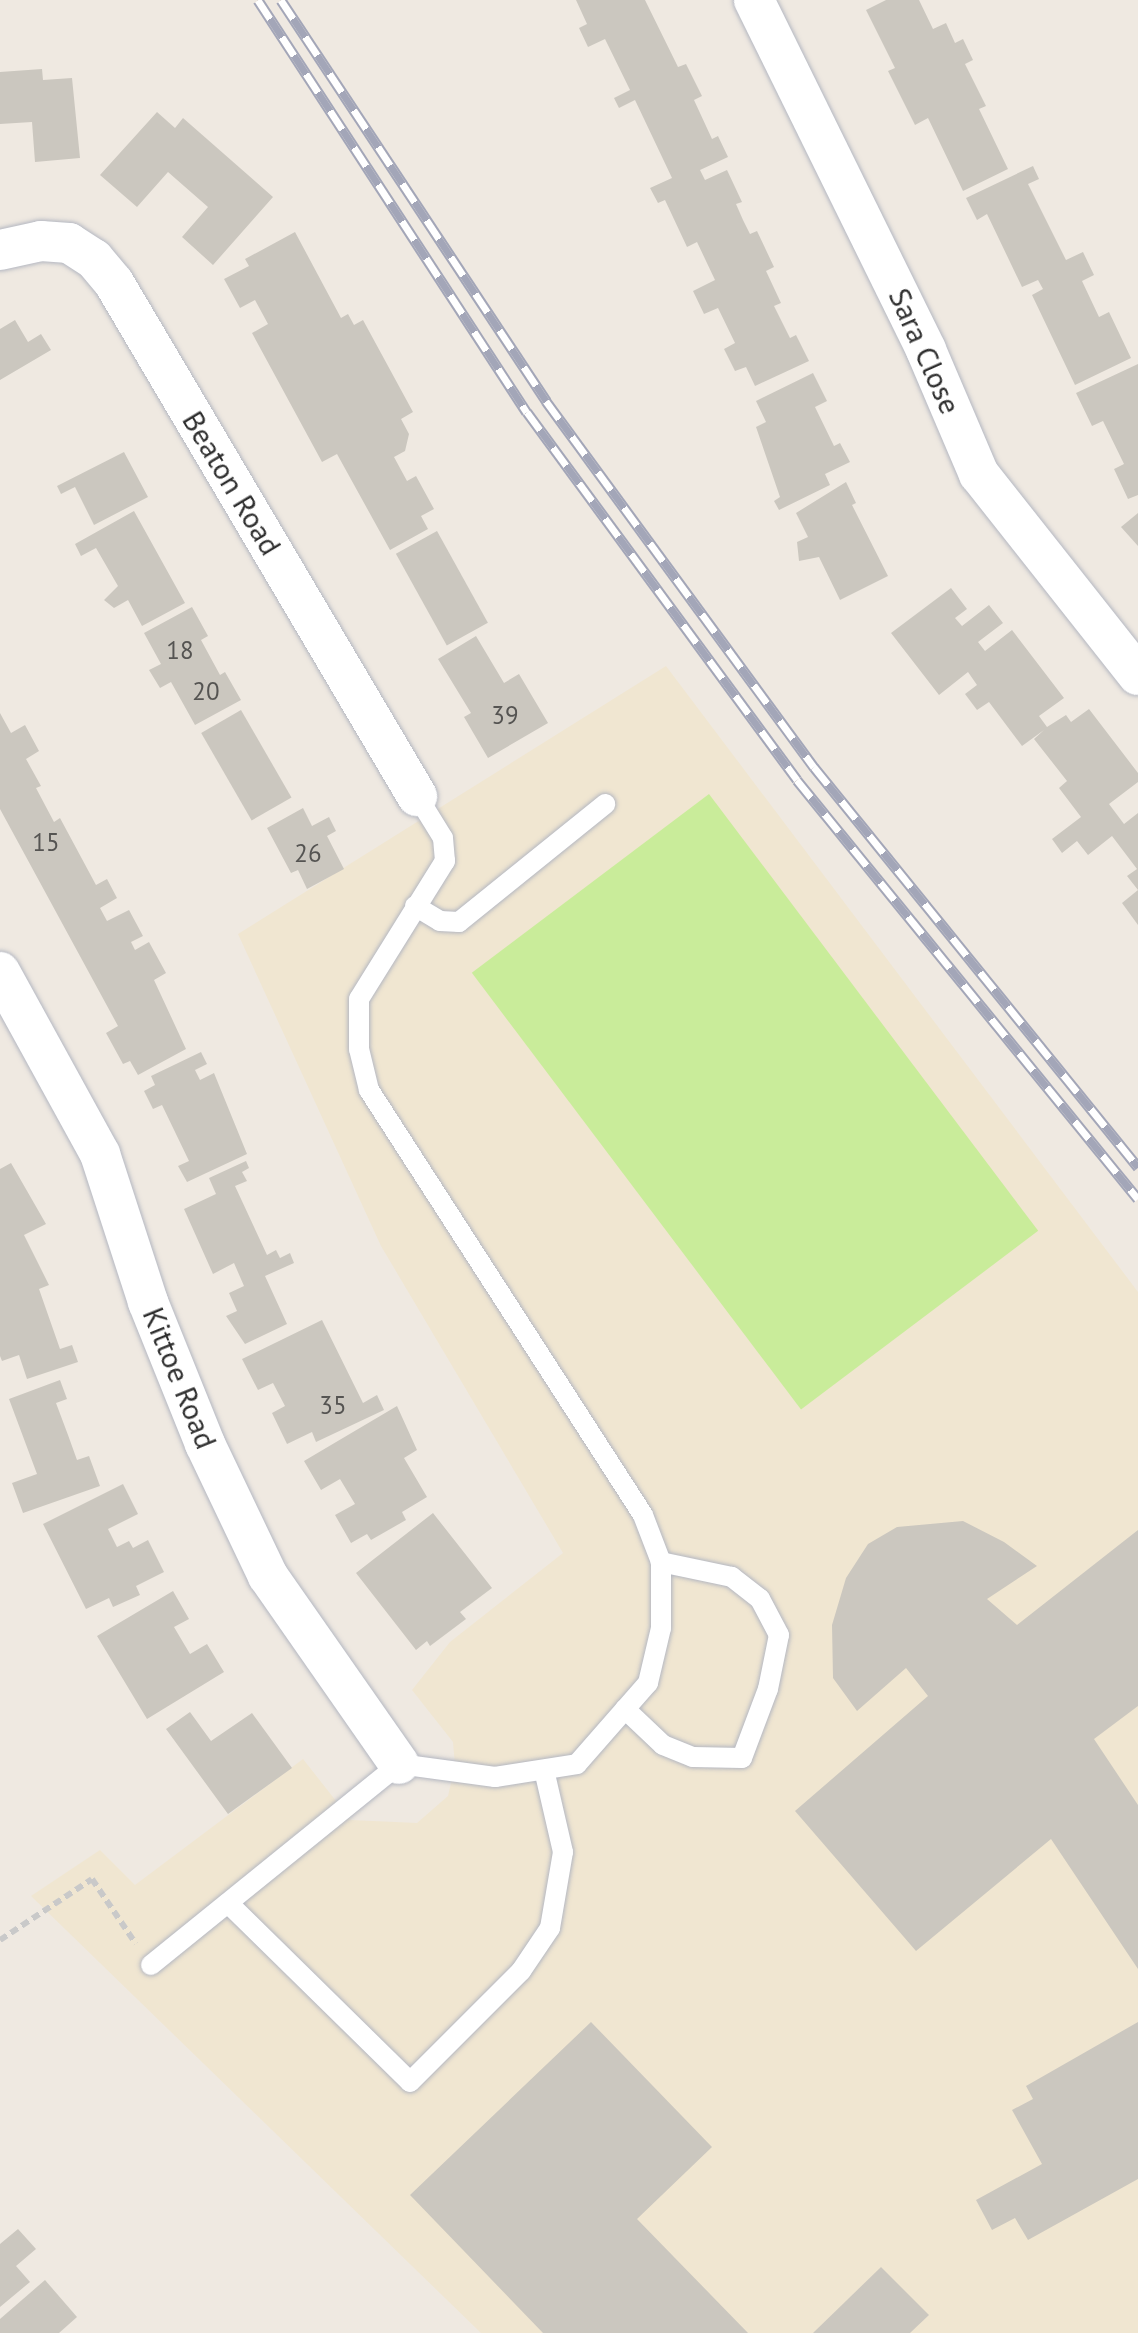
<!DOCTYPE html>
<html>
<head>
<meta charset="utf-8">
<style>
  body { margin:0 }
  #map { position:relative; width:1138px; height:2333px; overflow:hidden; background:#efe9e1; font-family:"PT Sans",sans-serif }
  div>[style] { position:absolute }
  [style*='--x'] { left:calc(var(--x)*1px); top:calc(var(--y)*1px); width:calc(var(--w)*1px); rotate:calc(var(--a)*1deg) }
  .education>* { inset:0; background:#f0e6d1 }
  .pitch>* { inset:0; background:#c9ec9a; transform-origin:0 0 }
  .building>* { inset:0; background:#cbc7bf; transform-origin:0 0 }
  .path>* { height:6px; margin-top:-3px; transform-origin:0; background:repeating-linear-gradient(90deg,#c9c9c9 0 8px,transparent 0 13px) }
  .roads { filter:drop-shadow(0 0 2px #b4b7c1) drop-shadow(0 0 2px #b4b7c1) }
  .service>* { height:20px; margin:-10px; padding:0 10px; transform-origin:10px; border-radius:10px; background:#fff }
  .minor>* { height:40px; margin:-20px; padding:0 20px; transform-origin:20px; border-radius:20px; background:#fff }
  .rail>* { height:11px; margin-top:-5.5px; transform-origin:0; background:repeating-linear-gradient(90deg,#fff 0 22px,#a3a6b8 0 44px); box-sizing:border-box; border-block:2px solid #a3a6b8 }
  span { translate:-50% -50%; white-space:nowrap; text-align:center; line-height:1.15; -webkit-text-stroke:10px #fff; paint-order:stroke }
  .number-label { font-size:25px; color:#555452 }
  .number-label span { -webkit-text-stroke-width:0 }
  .street-label { font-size:30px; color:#2e2e2e }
</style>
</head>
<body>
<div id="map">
  <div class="education">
    <div style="clip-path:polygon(666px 666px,1138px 1292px,1138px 2333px,481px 2333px,31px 1896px,100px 1850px,135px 1885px,303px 1759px,351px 1820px,417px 1823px,448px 1796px,455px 1765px,453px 1742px,412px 1690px,450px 1642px,563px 1553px,381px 1246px,238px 934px)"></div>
  </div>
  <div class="pitch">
    <div style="left:709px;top:794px;width:547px;height:297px;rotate:53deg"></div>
  </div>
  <div class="building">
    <div style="clip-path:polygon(576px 0,645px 0,678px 67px,686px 64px,702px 96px,694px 100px,712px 139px,718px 136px,728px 157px,700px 170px,705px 180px,727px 170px,742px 202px,736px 204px,743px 220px,750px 234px,757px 231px,774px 267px,766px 271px,781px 303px,774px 306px,790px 338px,796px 335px,809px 361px,755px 386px,746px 367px,735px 371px,724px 349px,735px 343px,718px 308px,704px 314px,693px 291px,715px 280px,697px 242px,687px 247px,665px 200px,658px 203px,650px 188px,672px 178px,635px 100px,619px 108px,614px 98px,630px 90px,605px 39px,588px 47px,579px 28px,587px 24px)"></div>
    <div style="clip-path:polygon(886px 0,919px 0,933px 29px,946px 23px,955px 43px,963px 39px,973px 60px,965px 64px,986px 106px,979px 109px,1008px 169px,963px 191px,928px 118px,915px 125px,888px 71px,895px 68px,866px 10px)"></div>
    <div style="clip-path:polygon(42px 69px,43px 80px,72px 78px,80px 158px,35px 162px,32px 122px,0 124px,0 72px)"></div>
    <div style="clip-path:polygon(157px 112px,175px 128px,183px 118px,273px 197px,213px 265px,182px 237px,208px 207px,168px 172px,137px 207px,100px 175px)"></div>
    <div style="clip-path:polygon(1033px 166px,1039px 179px,1028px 184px,1066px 260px,1083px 252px,1094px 275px,1082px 281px,1099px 317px,1109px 312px,1131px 358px,1075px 385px,1032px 295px,1043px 289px,1038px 280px,1022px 287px,987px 214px,977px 220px,966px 198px)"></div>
    <div style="clip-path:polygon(295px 232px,341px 318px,348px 314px,354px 325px,363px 320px,413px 412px,401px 419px,409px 434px,405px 451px,394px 457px,407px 481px,416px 476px,434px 509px,421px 516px,428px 529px,390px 550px,337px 454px,322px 462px,252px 333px,268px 324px,255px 300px,240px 308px,224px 279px,249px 266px,245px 259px)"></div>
    <div style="clip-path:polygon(15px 320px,28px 342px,41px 334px,51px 350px,0 380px,0 329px)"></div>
    <div style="clip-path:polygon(1138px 364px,1138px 495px,1128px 499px,1114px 469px,1124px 464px,1103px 421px,1092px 426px,1076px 393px)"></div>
    <div style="clip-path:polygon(813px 373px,827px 401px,815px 407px,834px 446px,840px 443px,850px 462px,825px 474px,830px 485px,779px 510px,774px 501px,780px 497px,756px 427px,766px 422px,756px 401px)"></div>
    <div style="clip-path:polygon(124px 452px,148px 497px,94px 525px,75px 487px,61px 494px,57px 486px)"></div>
    <div style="clip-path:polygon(846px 482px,856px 503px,852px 505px,888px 576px,840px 600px,819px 557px,799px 561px,797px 542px,808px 537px,796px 513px)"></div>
    <div style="clip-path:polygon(134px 511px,185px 603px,142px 626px,128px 600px,114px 608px,104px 600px,118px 586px,96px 548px,81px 556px,75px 544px)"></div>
    <div style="clip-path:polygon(1138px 513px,1138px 546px,1121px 527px)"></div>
    <div style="left:437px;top:531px;width:105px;height:47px;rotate:61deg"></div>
    <div style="clip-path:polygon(951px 588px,967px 609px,955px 618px,962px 626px,989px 605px,1003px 623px,978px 642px,985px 651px,1012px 630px,1064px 698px,1039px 716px,1047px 727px,1066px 715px,1071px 722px,1089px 709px,1138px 773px,1138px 782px,1109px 804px,1124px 824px,1138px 813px,1138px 890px,1127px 876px,1137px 869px,1112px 836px,1088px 855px,1077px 841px,1062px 853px,1052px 839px,1081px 817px,1059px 788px,1067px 781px,1034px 739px,1044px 730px,1022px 746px,989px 702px,977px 710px,965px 694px,977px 685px,968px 672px,939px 695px,891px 633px)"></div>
    <div style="clip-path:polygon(192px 607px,208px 636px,201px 640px,220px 675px,225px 672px,241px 700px,195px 725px,171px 682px,160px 688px,149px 670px,161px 664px,144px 633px)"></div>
    <div style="clip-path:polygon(476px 636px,504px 683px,519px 674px,548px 723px,488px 758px,464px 717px,471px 713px,438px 659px)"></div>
    <div style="left:241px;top:710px;width:101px;height:46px;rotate:60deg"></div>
    <div style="clip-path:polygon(0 713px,11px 733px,25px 725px,39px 751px,26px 759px,41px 786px,36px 788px,54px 822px,60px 818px,96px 885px,107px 879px,117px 898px,100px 908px,107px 921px,129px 910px,143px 936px,131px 942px,135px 950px,149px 942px,166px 973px,154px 980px,186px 1049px,138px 1075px,130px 1061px,123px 1064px,106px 1033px,118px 1026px,0 809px)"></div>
    <div style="clip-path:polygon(303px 808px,312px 826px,329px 817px,336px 831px,327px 836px,344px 869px,307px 889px,298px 870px,291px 873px,267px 828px)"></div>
    <div style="clip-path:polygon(1138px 890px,1138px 925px,1122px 903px)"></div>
    <div style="clip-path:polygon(201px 1052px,207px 1064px,195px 1070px,200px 1080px,214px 1073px,247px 1154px,187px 1182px,178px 1166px,189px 1161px,162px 1105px,153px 1109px,144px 1091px,155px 1085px,151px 1076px)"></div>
    <div style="clip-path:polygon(246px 1161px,249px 1168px,242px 1172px,247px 1181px,235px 1186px,267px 1255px,276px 1250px,280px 1258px,290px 1253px,294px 1263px,265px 1276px,287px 1324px,245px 1344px,226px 1316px,237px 1311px,229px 1293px,244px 1286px,234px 1263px,213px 1274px,184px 1209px,216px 1194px,209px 1178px)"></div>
    <div style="clip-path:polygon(11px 1163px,46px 1224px,24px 1235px,49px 1285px,39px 1289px,60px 1349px,72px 1345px,78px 1362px,27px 1379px,19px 1355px,2px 1361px,0 1356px,0 1169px)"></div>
    <div style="clip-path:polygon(322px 1320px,363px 1403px,377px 1395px,384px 1410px,316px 1442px,312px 1432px,287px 1444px,272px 1413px,285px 1406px,273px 1383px,258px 1390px,242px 1359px)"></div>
    <div style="clip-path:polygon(60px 1380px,67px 1399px,56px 1403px,68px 1435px,77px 1460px,89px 1456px,100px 1486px,23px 1513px,12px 1483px,37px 1474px,9px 1399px)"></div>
    <div style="clip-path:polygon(397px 1406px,417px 1450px,404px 1458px,427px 1497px,402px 1512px,406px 1520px,371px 1540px,367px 1534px,351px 1543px,335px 1515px,355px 1504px,340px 1479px,321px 1490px,304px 1461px)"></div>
    <div style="clip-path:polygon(123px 1484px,138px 1514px,108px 1529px,117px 1547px,129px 1541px,133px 1548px,148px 1540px,164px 1572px,136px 1586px,140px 1595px,113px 1607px,109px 1598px,86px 1609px,43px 1524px)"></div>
    <div style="clip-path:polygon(433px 1513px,492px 1588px,460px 1612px,466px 1619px,430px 1646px,427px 1641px,416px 1650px,356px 1573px)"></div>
    <div style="clip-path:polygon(963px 1521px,1004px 1542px,1037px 1566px,987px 1599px,1017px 1625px,1138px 1530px,1138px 1706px,1094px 1739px,1138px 1805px,1138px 1969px,1051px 1839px,916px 1951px,795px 1811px,928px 1696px,906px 1668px,857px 1711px,833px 1678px,832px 1625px,846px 1578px,868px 1544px,897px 1527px)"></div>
    <div style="clip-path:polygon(173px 1591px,189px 1619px,174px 1627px,190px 1654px,207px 1644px,224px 1672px,147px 1719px,97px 1636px)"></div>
    <div style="clip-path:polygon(190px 1712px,211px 1741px,252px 1713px,292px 1768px,228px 1814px,166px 1729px)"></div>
    <div style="clip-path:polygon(591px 2022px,712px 2147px,637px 2219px,748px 2333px,543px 2333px,410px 2195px)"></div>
    <div style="clip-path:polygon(1138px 2022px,1138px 2179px,1028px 2240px,1015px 2218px,992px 2230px,976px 2200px,1042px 2164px,1012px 2110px,1033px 2099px,1026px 2086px)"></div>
    <div style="clip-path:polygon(18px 2229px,36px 2249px,16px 2266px,30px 2282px,0 2307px,0 2244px)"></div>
    <div style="clip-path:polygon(881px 2267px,929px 2315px,910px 2333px,813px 2333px)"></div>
    <div style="clip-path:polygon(45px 2280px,77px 2317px,59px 2333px,0 2333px,0 2319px)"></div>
  </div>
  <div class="path">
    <div style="--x:0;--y:1940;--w:110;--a:-33.5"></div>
    <div style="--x:92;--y:1879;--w:78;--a:55.9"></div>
  </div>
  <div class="roads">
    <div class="service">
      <div style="--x:415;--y:906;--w:29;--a:31"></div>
      <div style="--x:440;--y:921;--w:19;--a:3"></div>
      <div style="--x:459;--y:922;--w:188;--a:-38.9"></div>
      <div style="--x:625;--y:1709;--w:52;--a:43.5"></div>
      <div style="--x:663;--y:1745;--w:32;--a:22"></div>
      <div style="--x:693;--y:1757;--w:49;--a:1.2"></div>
      <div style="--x:742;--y:1758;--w:74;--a:-69.4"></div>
      <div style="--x:768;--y:1689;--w:55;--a:-78.5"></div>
      <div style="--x:779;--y:1635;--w:41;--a:-117.8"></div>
      <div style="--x:760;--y:1599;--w:36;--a:-142"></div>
      <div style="--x:732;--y:1577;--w:73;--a:-168.1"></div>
      <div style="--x:228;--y:1903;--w:255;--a:44.5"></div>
      <div style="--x:410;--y:2082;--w:157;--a:-45"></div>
      <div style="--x:521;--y:1971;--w:52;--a:-56"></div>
      <div style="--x:550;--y:1928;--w:77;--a:-80.3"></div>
      <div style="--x:563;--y:1852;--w:84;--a:-103"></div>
      <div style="--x:151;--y:1965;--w:319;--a:-39"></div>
      <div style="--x:399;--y:1764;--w:97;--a:7.7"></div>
      <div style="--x:495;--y:1777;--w:83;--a:-9"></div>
      <div style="--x:577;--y:1764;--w:108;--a:-48.8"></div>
      <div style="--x:648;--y:1683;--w:57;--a:-76.7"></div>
      <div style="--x:661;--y:1628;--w:66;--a:-90"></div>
      <div style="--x:661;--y:1562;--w:50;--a:-111"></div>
      <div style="--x:643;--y:1515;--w:506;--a:-122.81"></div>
      <div style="--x:369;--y:1090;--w:42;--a:-103.7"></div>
      <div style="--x:359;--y:1049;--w:50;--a:-90"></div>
      <div style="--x:359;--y:999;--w:163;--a:-58.1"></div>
      <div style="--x:445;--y:861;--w:23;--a:-95"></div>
      <div style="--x:443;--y:838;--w:49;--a:-121.8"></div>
    </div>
    <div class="minor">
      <div style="--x:754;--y:0;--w:390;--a:63.8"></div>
      <div style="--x:926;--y:350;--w:135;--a:66.9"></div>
      <div style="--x:979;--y:474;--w:256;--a:51.7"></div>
      <div style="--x:0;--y:250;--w:42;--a:-12.4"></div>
      <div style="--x:41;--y:241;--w:28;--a:4"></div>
      <div style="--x:69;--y:243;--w:30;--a:33"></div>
      <div style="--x:94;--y:259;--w:31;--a:50"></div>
      <div style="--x:114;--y:283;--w:596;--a:59.43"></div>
      <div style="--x:0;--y:972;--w:208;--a:61.2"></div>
      <div style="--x:100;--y:1154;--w:156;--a:72"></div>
      <div style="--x:148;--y:1302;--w:153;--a:68.1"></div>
      <div style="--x:205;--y:1444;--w:146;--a:64.5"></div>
      <div style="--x:268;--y:1576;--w:229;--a:55.1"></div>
    </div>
  </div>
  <div class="rail">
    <div style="--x:258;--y:0;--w:492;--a:56.9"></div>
    <div style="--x:527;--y:412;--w:456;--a:53.7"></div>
    <div style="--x:797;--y:780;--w:540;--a:50.86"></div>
    <div style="--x:281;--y:0;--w:481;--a:56.5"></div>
    <div style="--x:546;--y:401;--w:454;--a:53.8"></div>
    <div style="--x:814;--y:767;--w:515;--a:50.99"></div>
  </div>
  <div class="number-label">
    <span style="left:180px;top:650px">18</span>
    <span style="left:206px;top:691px">20</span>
    <span style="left:505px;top:715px">39</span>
    <span style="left:46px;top:842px">15</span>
    <span style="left:308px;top:853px">26</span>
    <span style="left:333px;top:1405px">35</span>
  </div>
  <div class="street-label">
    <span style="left:925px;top:351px;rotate:66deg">Sara Close</span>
    <span style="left:232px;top:483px;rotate:59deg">Beaton Road</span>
    <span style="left:180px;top:1378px;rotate:68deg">Kittoe Road</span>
  </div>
</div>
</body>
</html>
